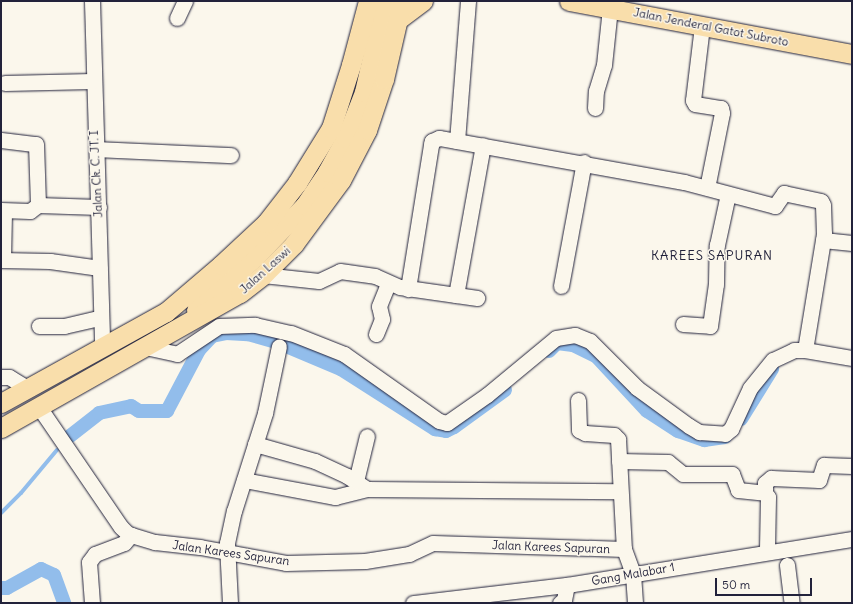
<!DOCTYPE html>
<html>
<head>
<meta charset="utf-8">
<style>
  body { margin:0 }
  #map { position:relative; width:853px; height:604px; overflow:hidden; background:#fbf7ec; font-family:Delius,sans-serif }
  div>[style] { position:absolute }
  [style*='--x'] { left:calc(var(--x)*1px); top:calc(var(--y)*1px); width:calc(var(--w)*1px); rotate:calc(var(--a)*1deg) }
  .stream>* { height:4px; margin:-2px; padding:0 2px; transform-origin:2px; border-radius:2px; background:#92bdeb }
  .canal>* { height:14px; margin:-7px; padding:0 7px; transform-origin:7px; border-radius:7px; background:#92bdeb }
  .roads { filter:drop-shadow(0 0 1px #22223b) drop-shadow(0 0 1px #22223b) }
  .minor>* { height:15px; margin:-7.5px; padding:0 7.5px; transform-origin:7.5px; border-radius:7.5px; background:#fbf7ec }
  .major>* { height:19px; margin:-9.5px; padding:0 9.5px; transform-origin:9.5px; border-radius:9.5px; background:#f9deab }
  span { translate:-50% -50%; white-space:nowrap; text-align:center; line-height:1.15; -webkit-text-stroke:3px #fbf7ec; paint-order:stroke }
  .street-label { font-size:12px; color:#22223b }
  .neighbourhood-label { font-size:13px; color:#22223b; letter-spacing:1px }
  .frame { position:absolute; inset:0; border:2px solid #22223b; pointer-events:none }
  .scale { position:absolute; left:715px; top:578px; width:97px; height:18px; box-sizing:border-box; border:2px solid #22223b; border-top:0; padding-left:5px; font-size:12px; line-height:14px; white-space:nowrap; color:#22223b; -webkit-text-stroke:3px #fbf7ec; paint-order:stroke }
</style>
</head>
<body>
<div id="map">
  <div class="stream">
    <div style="--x:1;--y:513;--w:28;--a:-45"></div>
    <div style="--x:21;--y:493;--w:56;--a:-50.1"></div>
  </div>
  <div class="canal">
    <div style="--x:549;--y:351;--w:11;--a:-45"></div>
    <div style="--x:557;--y:343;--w:16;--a:7"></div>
    <div style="--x:573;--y:345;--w:25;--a:26"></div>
    <div style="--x:596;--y:356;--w:75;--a:47.2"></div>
    <div style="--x:647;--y:411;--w:37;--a:33"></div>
    <div style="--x:678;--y:431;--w:28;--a:19"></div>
    <div style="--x:704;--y:440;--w:21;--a:-8"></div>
    <div style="--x:741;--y:419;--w:59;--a:-58.2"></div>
    <div style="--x:70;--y:436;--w:37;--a:-38"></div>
    <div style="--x:99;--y:413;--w:33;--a:-12"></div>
    <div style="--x:131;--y:406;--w:9;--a:32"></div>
    <div style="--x:139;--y:411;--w:28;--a:0"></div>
    <div style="--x:167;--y:411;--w:69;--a:-62.3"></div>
    <div style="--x:199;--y:350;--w:19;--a:-47"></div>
    <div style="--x:212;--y:336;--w:14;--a:-12"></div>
    <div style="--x:226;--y:333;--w:22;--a:3"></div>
    <div style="--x:248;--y:334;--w:32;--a:16"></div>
    <div style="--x:279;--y:343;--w:67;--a:22.8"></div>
    <div style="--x:341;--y:369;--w:112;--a:32.6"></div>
    <div style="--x:435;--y:429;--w:11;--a:10"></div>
    <div style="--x:446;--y:431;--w:9;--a:-27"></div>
    <div style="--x:454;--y:427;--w:63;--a:-36"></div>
    <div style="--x:1;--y:588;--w:6;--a:0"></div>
    <div style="--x:7;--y:588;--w:39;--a:-29"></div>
    <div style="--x:41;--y:569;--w:14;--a:25"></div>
    <div style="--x:54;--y:575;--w:30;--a:70"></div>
  </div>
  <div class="roads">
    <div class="minor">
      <div style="--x:92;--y:1;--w:346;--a:88.3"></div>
      <div style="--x:177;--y:18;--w:19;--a:-65"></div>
      <div style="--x:702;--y:26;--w:75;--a:96.9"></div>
      <div style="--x:693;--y:100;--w:4;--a:63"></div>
      <div style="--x:695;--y:104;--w:26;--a:9"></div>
      <div style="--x:721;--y:108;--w:5;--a:79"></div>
      <div style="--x:722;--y:113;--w:76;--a:101.3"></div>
      <div style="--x:5;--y:83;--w:87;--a:-1.3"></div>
      <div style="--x:595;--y:108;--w:17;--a:-87"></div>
      <div style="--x:596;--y:91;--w:27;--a:-73"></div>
      <div style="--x:604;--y:65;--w:57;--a:-84"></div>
      <div style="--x:1;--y:140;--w:35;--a:7"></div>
      <div style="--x:36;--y:144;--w:61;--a:88.1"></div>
      <div style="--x:457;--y:141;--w:140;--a:-85.5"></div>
      <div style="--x:97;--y:149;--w:134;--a:2.6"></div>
      <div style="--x:1;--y:210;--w:29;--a:2"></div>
      <div style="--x:30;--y:211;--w:10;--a:-37"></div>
      <div style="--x:38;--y:205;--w:61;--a:1.9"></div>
      <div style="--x:823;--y:240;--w:29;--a:6"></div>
      <div style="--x:1;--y:260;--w:49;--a:1.2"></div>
      <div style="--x:50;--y:261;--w:50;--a:8"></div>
      <div style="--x:3;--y:260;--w:49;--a:-88.8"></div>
      <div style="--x:263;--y:275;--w:56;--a:6.1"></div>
      <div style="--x:319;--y:281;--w:23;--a:-25"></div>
      <div style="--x:340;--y:271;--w:35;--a:8"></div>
      <div style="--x:375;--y:276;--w:27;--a:24"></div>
      <div style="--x:400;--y:287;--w:78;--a:8.1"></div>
      <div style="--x:561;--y:286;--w:126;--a:-79.5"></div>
      <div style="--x:456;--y:295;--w:152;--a:-79.8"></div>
      <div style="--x:683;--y:324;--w:27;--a:4"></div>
      <div style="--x:710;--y:326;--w:42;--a:-81.9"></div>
      <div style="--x:716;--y:284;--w:39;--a:-89"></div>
      <div style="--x:717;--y:245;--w:52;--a:-77.8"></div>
      <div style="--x:39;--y:326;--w:25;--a:0"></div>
      <div style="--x:64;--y:326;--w:37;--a:-13"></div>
      <div style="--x:376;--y:334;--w:16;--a:-68"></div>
      <div style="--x:382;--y:319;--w:13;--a:-103"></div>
      <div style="--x:379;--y:306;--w:24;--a:-68"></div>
      <div style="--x:145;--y:347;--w:33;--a:12"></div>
      <div style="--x:177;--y:354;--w:50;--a:-33.7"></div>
      <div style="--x:219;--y:326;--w:36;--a:-2"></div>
      <div style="--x:255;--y:325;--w:37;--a:13"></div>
      <div style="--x:291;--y:333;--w:57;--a:21.6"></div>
      <div style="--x:344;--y:354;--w:116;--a:35.2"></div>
      <div style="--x:439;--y:421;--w:8;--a:14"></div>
      <div style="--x:447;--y:423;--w:49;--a:-35"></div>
      <div style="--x:487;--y:395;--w:89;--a:-39.6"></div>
      <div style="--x:556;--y:338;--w:19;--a:-9"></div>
      <div style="--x:575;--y:335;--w:16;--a:22"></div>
      <div style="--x:590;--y:341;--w:66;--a:45"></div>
      <div style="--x:637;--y:388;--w:64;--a:36.2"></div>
      <div style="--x:689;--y:426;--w:12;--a:31"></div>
      <div style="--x:699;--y:432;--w:26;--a:4"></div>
      <div style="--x:725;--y:434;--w:8;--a:-40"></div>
      <div style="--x:731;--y:429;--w:45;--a:-65.1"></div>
      <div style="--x:750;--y:388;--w:36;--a:-51"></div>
      <div style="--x:773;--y:360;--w:23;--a:-25"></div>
      <div style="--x:794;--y:350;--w:11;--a:0"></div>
      <div style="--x:805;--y:350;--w:118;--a:-80.7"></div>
      <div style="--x:824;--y:234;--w:29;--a:-92"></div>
      <div style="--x:823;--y:205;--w:4;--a:-117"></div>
      <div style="--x:821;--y:201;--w:38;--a:-168"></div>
      <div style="--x:784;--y:193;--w:16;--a:125"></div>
      <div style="--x:775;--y:206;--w:94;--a:-165.2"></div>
      <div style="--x:684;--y:182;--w:249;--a:-169.8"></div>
      <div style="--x:439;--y:138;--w:8;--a:157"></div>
      <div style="--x:432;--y:141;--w:4;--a:104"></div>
      <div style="--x:431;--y:145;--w:146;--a:99.1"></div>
      <div style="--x:805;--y:350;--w:48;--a:9.7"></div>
      <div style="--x:1;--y:377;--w:8;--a:0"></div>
      <div style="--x:9;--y:377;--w:21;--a:31"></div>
      <div style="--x:578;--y:400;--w:30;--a:88"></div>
      <div style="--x:579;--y:430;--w:7;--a:27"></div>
      <div style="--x:585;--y:433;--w:29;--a:4"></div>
      <div style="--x:614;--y:435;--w:6;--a:45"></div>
      <div style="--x:618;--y:439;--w:110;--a:86.9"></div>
      <div style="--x:624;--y:549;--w:27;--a:70"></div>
      <div style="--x:633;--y:574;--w:29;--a:86"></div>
      <div style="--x:39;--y:407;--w:145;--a:55.7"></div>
      <div style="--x:121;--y:527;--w:10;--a:45"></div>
      <div style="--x:128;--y:534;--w:28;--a:17"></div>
      <div style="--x:155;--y:542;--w:45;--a:6.3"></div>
      <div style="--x:200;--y:547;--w:87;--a:10.5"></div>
      <div style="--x:286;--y:563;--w:79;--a:-1.5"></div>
      <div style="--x:365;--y:561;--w:45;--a:-9"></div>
      <div style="--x:409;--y:554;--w:26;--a:-25"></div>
      <div style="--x:433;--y:543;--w:191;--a:1.8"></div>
      <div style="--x:255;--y:444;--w:62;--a:15.8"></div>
      <div style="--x:315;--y:461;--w:35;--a:25"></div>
      <div style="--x:347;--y:476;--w:24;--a:33"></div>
      <div style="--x:619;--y:461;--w:49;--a:1.2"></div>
      <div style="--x:668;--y:462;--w:19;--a:39"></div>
      <div style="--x:683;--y:474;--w:49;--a:0"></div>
      <div style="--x:732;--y:474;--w:17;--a:69"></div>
      <div style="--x:738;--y:490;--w:27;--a:6"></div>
      <div style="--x:765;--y:493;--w:5;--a:53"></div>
      <div style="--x:768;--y:497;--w:54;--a:91.1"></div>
      <div style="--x:244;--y:480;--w:93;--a:10.6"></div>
      <div style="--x:335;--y:497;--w:33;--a:-14"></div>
      <div style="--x:367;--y:489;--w:253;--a:0.5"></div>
      <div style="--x:356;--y:481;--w:46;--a:-76.3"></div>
      <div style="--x:765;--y:493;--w:10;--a:-90"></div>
      <div style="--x:765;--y:483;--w:8;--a:-40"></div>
      <div style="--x:771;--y:478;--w:48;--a:2.4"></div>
      <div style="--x:819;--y:480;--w:16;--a:-72"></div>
      <div style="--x:824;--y:465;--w:28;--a:2"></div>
      <div style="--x:787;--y:565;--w:38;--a:83"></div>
      <div style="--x:92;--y:603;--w:41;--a:-94.2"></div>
      <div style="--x:89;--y:562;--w:10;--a:-53"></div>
      <div style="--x:95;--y:554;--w:31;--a:-21"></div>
      <div style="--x:124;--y:543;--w:11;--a:-49"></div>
      <div style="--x:230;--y:603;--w:60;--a:-92.9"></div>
      <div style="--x:227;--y:543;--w:33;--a:-78"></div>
      <div style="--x:234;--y:511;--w:103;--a:-72.4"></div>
      <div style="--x:265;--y:413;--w:68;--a:-78.2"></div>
      <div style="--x:413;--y:603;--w:155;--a:-6.7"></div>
      <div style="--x:567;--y:585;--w:289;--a:-9.2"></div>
      <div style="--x:560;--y:603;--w:5;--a:-37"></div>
      <div style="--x:564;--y:600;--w:15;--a:-79"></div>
    </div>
    <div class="major">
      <div style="--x:569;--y:1;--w:288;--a:10.6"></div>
      <div style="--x:399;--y:19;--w:30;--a:-37"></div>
      <div style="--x:196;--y:310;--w:79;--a:-41.9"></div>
      <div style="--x:255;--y:257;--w:72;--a:-46.1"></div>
      <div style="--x:305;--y:205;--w:40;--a:-56"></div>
      <div style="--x:327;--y:172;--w:39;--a:-61"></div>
      <div style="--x:346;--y:138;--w:49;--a:-68.6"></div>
      <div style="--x:364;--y:92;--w:93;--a:-77"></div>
      <div style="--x:1;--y:403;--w:188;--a:-28.9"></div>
      <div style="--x:166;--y:312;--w:72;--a:-40.5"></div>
      <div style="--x:221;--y:265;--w:62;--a:-43"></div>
      <div style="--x:266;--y:223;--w:51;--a:-52.2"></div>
      <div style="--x:297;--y:183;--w:65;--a:-58.3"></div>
      <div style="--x:331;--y:128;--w:66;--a:-72.4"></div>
      <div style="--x:351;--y:65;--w:66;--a:-75.1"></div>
      <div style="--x:1;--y:428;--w:274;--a:-29.5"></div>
      <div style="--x:240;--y:293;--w:29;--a:-38"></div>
      <div style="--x:263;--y:275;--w:44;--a:-45"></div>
      <div style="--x:294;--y:244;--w:79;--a:-53.7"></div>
      <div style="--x:341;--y:180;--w:56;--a:-62.5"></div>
      <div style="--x:367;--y:130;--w:54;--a:-71.6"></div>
      <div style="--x:384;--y:79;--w:80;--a:-77"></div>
    </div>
  </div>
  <div class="street-label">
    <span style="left:711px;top:27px;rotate:11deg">Jalan Jenderal Gatot Subroto</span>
    <span style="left:96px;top:174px;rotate:-93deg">Jalan Ck. C. JT. I</span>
    <span style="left:265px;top:270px;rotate:-42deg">Jalan Laswi</span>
    <span style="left:551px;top:547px;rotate:2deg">Jalan Karees Sapuran</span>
    <span style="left:231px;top:553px;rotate:8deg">Jalan Karees Sapuran</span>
    <span style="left:633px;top:574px;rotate:-10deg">Gang Malabar 1</span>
  </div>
  <div class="neighbourhood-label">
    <span style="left:712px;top:256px">KAREES SAPURAN</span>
  </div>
  <div class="frame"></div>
  <div class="scale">50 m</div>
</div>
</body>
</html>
